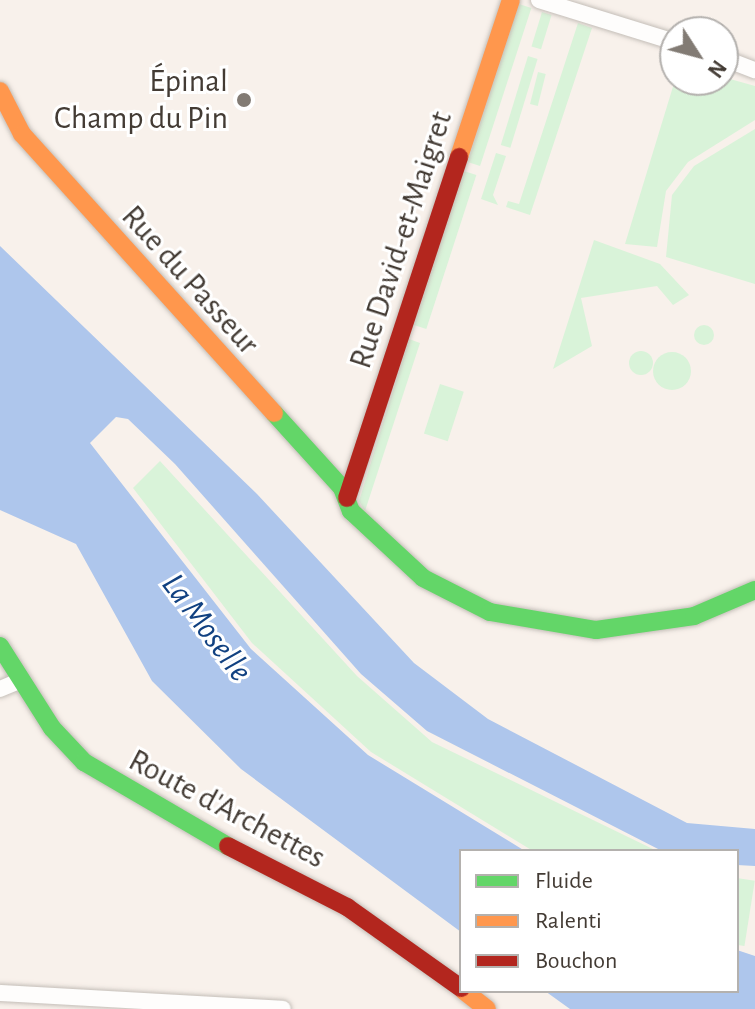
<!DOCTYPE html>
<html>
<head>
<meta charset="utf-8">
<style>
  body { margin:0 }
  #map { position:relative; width:755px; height:1009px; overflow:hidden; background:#f8f1eb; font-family:"Alegreya Sans",sans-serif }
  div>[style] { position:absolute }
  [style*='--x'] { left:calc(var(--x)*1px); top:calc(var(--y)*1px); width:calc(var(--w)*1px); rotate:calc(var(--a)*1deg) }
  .green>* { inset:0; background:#d9f3d9; transform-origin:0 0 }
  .round { border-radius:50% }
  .water>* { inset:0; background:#aec6ec }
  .roads { filter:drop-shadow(0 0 2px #c4beb8) drop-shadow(0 0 2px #c4beb8) }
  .street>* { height:16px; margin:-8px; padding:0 8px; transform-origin:8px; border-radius:8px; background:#fefdfc }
  .fast>* { height:18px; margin:-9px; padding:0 9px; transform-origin:9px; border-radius:9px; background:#63d668 }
  .slow>* { height:18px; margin:-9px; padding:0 9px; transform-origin:9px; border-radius:9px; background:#ff974d }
  .jam>* { height:18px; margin:-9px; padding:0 9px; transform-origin:9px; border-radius:9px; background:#b3261e }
  .dots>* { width:22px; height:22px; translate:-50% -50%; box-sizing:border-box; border:4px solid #fff; border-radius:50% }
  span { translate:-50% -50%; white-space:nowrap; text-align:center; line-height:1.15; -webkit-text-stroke:6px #fff; paint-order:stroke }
  .poi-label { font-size:32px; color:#433b34 }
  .right { translate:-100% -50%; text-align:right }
  .street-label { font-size:32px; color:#433b34 }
  .water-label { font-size:34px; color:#114181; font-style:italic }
  .legend { position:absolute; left:459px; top:849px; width:280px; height:144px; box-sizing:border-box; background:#fff; border:2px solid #b4b1ae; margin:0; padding:10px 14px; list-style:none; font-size:24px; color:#433b34 }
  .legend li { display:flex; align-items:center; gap:16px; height:40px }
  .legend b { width:40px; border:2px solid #b4b1ae }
  .north { position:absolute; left:659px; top:16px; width:80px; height:80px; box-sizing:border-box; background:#fff; border:2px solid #b4b1ae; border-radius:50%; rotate:126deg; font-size:22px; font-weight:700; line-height:32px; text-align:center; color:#433b34 }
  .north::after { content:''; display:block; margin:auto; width:28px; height:36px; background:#827b74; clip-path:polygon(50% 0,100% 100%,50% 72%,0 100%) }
</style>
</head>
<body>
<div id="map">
  <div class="green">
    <div style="left:519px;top:4px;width:13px;height:166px;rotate:18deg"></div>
    <div style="left:542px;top:12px;width:10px;height:36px;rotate:17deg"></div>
    <div style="clip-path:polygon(578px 23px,592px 28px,530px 215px,506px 207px,508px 201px,519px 204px)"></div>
    <div style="left:528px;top:56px;width:10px;height:93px;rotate:17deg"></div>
    <div style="left:538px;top:72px;width:8px;height:33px;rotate:14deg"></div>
    <div style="clip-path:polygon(723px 77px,755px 86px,755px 120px,688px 162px,666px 191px,657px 247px,625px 244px,675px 80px)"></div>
    <div style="clip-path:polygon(755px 129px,755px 284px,666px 257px,672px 195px,694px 166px)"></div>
    <div style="clip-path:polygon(496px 153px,506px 156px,493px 195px,498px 205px,481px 199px)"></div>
    <div style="left:464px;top:171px;width:13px;height:162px;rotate:18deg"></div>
    <div style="clip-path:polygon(594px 240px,660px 264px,689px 295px,673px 305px,657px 286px,581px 298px,592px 346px,553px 369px)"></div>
    <div class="round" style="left:694px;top:325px;width:20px;height:20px"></div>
    <div style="clip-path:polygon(409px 339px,420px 343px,365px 511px,359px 501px)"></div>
    <div class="round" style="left:629px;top:351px;width:24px;height:24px"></div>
    <div class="round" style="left:653px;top:352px;width:38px;height:38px"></div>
    <div style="left:440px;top:384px;width:25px;height:52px;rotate:18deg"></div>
    <div style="clip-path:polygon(160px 461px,357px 676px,432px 742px,657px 851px,533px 851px,371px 752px,252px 643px,133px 488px)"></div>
    <div style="left:737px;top:878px;width:18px;height:66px;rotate:9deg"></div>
  </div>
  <div class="water">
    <div style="clip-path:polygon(0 246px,257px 494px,414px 663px,488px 719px,687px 823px,755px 829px,755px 866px,737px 865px,737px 851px,662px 851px,427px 731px,361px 674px,175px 464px,128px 419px,116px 417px,90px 443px,251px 649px,368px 755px,525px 851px,461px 851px,461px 932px,241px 769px,152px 681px,76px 544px,0 510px)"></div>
    <div style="clip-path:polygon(737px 950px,755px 956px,755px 1009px,570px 1009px,545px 991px,737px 991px)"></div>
  </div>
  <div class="roads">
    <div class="street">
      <div style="--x:539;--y:0;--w:142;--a:17.2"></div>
      <div style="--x:723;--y:58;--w:34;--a:21"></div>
      <div style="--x:0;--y:689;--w:21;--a:-23"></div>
      <div style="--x:0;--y:993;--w:283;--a:3.2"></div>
    </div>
    <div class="fast">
      <div style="--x:274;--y:413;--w:101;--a:47.8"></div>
      <div style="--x:342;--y:488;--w:25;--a:69"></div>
      <div style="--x:351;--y:511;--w:98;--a:42.9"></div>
      <div style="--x:423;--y:578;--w:75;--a:26.9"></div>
      <div style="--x:490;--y:612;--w:108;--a:9.6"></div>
      <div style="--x:596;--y:630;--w:99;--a:-8.1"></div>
      <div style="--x:694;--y:616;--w:66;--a:-23.1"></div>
      <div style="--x:0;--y:646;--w:97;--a:57.6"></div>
      <div style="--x:52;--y:728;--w:47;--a:46.7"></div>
      <div style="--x:84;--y:762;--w:167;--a:30.3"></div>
    </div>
    <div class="slow">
      <div style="--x:0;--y:91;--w:48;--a:62.9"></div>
      <div style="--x:22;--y:134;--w:376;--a:47.9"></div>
      <div style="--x:459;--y:157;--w:165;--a:-71.7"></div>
      <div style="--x:464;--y:991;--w:29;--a:38"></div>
    </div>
    <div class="jam">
      <div style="--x:347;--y:498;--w:359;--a:-71.8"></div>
      <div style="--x:228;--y:846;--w:134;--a:27.1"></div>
      <div style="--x:347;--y:907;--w:140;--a:35.4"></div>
    </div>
  </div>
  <div class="dots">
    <div style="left:244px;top:100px;background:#827b74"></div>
  </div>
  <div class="poi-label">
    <span class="right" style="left:228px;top:100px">Épinal<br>Champ du Pin</span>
  </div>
  <div class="street-label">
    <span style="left:401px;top:240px;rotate:-72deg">Rue David-et-Maigret</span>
    <span style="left:190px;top:280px;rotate:48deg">Rue du Passeur</span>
    <span style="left:227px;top:809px;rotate:28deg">Route d'Archettes</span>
  </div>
  <div class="water-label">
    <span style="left:206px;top:628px;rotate:53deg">La Moselle</span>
  </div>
  <ul class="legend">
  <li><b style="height:10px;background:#63d668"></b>Fluide</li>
  <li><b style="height:10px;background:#ff974d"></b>Ralenti</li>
  <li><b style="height:10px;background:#b3261e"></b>Bouchon</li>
  </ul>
  <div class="north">N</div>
</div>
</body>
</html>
